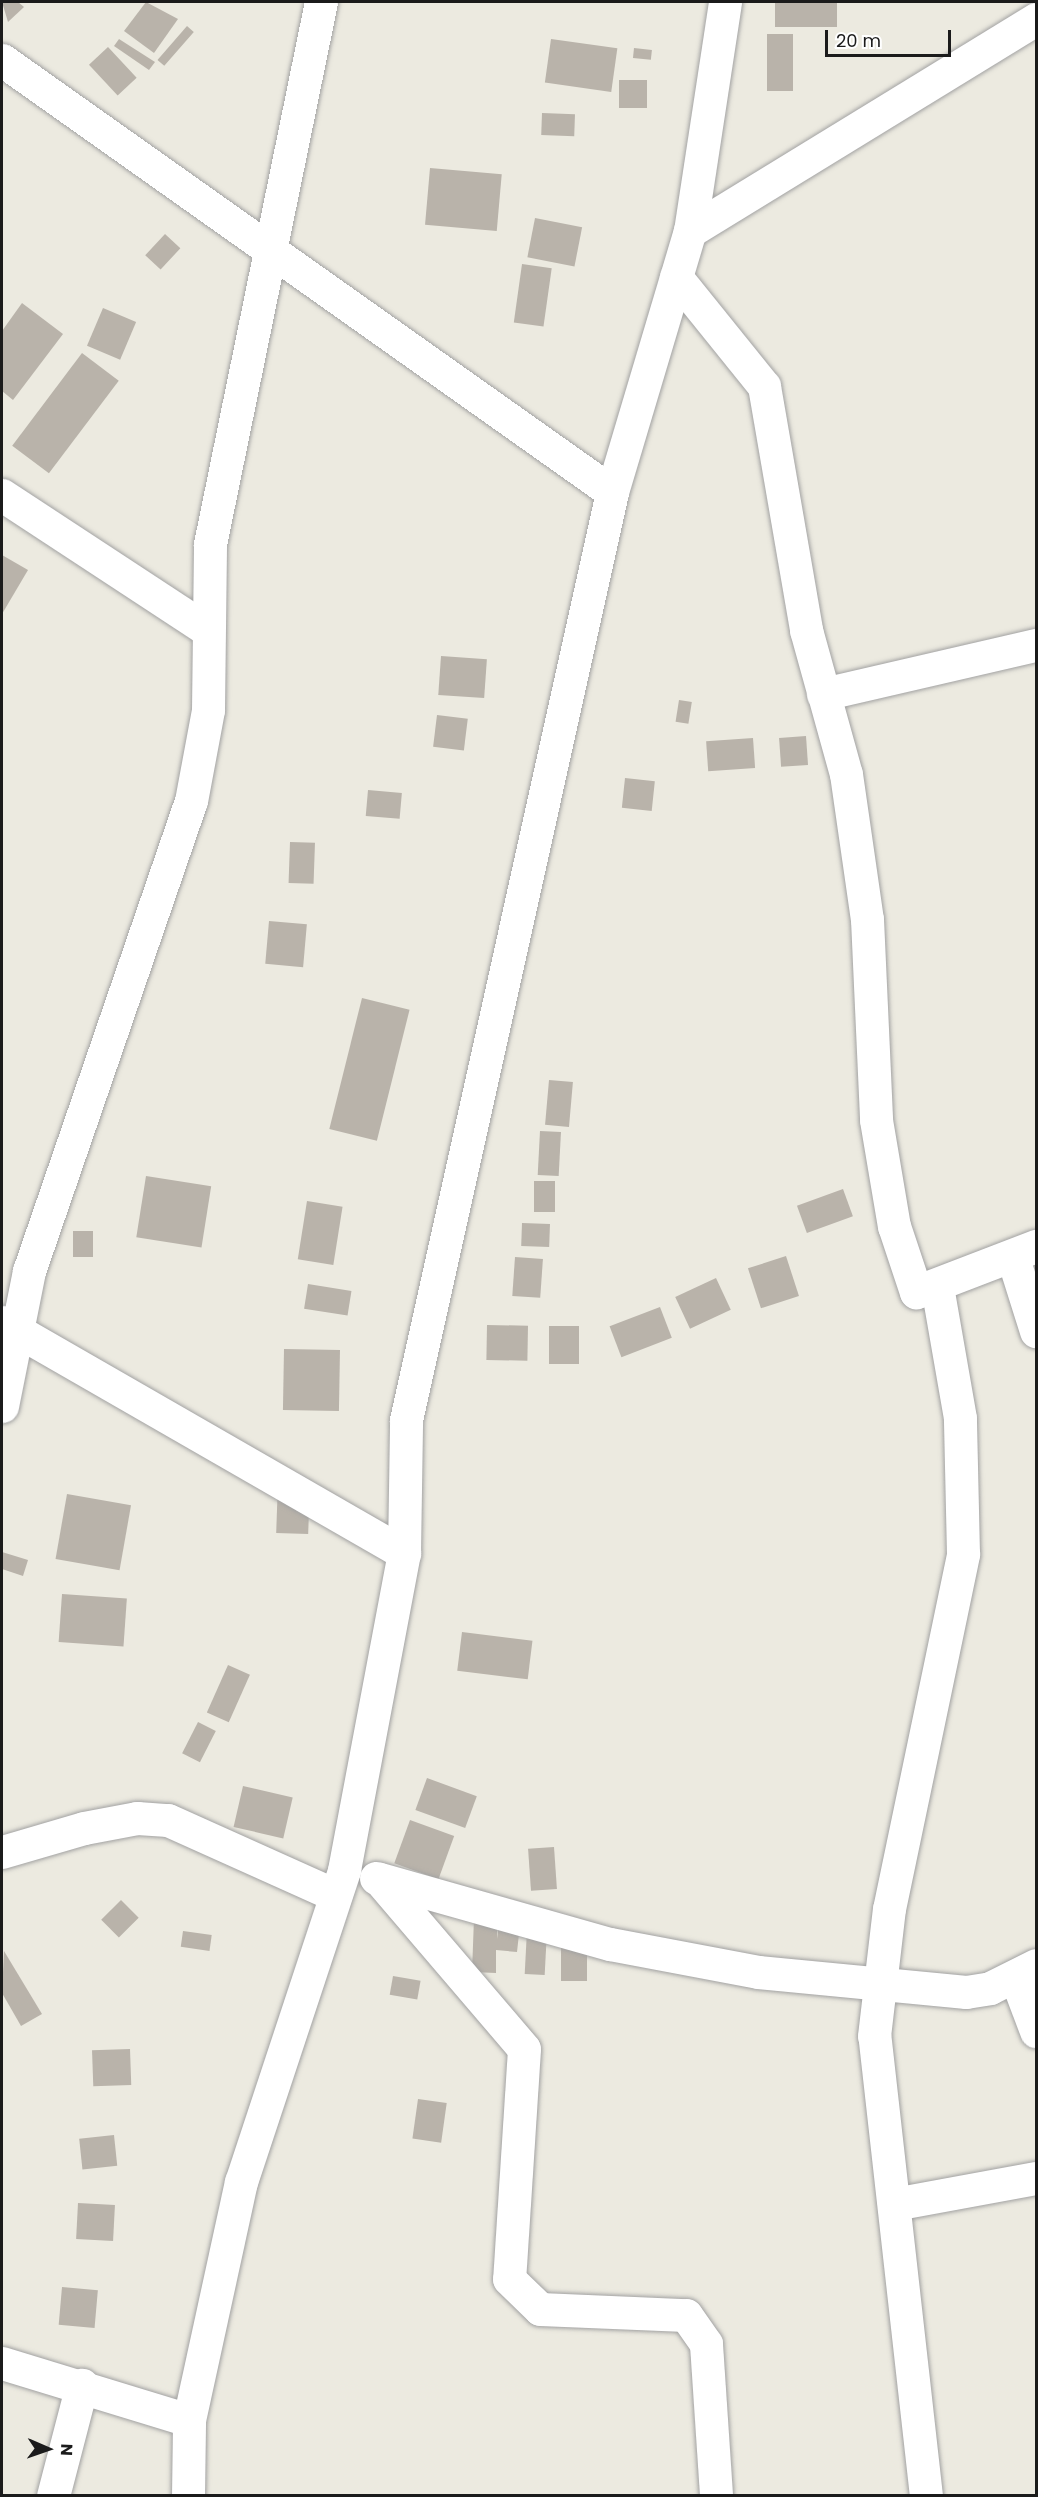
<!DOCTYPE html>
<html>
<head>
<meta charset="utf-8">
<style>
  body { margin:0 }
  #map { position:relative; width:1038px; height:2497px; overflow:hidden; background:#eceae0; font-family:Poppins,sans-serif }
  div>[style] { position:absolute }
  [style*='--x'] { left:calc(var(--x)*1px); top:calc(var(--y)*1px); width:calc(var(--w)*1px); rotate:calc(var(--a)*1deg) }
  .building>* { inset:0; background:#b9b3aa; transform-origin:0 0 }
  .roads { filter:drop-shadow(0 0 2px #a2a2a2) drop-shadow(0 0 2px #a2a2a2) }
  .minor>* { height:33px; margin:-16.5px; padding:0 16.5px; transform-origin:16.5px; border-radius:16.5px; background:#fff }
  span { translate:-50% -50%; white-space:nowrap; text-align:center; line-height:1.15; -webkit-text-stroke:4.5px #fff; paint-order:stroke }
  .frame { position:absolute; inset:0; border:3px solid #1b1b1b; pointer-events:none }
  .north { position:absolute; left:18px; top:2419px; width:60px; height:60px; -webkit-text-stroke:4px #fff; paint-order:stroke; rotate:92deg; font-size:16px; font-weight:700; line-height:24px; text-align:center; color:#1b1b1b }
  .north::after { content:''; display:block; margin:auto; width:21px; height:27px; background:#1b1b1b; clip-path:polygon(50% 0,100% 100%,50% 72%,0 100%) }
  .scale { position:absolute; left:825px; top:30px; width:126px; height:27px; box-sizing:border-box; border:3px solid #1b1b1b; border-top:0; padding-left:8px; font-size:18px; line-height:21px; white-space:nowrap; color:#1b1b1b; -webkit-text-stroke:4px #fff; paint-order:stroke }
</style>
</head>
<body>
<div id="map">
  <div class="building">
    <div style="clip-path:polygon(2px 2px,18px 2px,24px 7px,8px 22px)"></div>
    <div style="clip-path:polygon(146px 2px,178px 19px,154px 53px,124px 31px)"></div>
    <div style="left:775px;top:2px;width:62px;height:25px"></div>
    <div style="left:187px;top:26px;width:9px;height:45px;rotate:41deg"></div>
    <div style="left:767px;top:34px;width:26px;height:57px"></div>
    <div style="clip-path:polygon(119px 39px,155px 62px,149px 70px,114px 46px)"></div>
    <div style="left:551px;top:39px;width:67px;height:44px;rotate:8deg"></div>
    <div style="left:108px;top:47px;width:42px;height:26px;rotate:47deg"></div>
    <div style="left:634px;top:48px;width:18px;height:10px;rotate:6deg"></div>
    <div style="left:619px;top:80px;width:28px;height:28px"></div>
    <div style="left:542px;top:113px;width:33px;height:22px;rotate:2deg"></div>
    <div style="left:430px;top:168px;width:72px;height:57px;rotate:5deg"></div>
    <div style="left:535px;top:218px;width:48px;height:40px;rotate:11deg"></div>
    <div style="left:165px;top:234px;width:21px;height:29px;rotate:43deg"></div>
    <div style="left:522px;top:264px;width:30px;height:59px;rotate:8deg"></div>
    <div style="clip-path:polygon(22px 303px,63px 334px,13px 400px,2px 391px,2px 331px)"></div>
    <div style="left:103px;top:308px;width:36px;height:41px;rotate:23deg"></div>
    <div style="left:82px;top:353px;width:46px;height:116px;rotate:37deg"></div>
    <div style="clip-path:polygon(2px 555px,28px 570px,2px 614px)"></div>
    <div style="left:441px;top:656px;width:46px;height:39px;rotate:4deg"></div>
    <div style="left:679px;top:700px;width:13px;height:22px;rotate:9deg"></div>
    <div style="left:437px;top:715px;width:31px;height:32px;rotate:7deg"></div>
    <div style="left:806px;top:736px;width:29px;height:27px;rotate:86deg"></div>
    <div style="left:753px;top:738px;width:30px;height:47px;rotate:86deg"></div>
    <div style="left:625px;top:778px;width:30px;height:30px;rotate:6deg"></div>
    <div style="left:368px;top:790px;width:34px;height:26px;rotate:5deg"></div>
    <div style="left:290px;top:842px;width:25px;height:41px;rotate:2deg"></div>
    <div style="left:269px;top:921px;width:38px;height:43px;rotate:5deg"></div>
    <div style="left:362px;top:998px;width:49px;height:135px;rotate:14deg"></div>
    <div style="left:549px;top:1080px;width:24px;height:45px;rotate:5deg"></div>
    <div style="left:540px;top:1131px;width:21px;height:44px;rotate:3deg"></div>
    <div style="left:146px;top:1176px;width:66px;height:62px;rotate:9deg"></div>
    <div style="left:534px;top:1181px;width:21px;height:31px"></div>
    <div style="left:843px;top:1189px;width:29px;height:49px;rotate:70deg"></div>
    <div style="left:307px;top:1201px;width:36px;height:59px;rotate:9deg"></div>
    <div style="left:522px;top:1223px;width:28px;height:23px;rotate:2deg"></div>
    <div style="left:73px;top:1231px;width:20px;height:26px"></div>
    <div style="left:786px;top:1256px;width:42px;height:40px;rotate:72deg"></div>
    <div style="left:515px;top:1257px;width:28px;height:39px;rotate:4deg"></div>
    <div style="left:716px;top:1278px;width:35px;height:45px;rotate:65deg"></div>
    <div style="left:308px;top:1284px;width:44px;height:25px;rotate:9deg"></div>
    <div style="left:660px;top:1307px;width:33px;height:54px;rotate:69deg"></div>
    <div style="left:487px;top:1325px;width:41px;height:35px;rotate:1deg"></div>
    <div style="left:549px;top:1326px;width:30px;height:38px"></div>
    <div style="left:284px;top:1349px;width:56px;height:61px;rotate:1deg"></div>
    <div style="left:278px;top:1481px;width:32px;height:52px;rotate:2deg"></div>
    <div style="left:67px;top:1494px;width:65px;height:66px;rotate:10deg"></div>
    <div style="clip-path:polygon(2px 1552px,28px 1560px,23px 1576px,2px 1569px)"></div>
    <div style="left:62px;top:1594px;width:65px;height:48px;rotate:4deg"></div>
    <div style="left:462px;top:1632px;width:71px;height:39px;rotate:7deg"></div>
    <div style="left:228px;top:1665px;width:24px;height:52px;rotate:24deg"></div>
    <div style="left:198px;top:1722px;width:20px;height:35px;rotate:27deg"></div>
    <div style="left:427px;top:1778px;width:53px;height:34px;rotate:20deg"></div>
    <div style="left:243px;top:1786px;width:51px;height:42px;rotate:13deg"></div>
    <div style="left:410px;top:1820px;width:47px;height:46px;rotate:20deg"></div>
    <div style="left:554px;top:1847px;width:42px;height:26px;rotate:86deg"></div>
    <div style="left:121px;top:1900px;width:25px;height:28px;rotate:45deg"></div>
    <div style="clip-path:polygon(474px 1918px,497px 1920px,497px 1939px,499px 1923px,520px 1925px,517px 1952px,496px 1950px,496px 1973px,472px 1972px)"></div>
    <div style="left:527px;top:1930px;width:20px;height:44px;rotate:3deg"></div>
    <div style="left:183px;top:1931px;width:29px;height:16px;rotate:8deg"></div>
    <div style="left:561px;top:1943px;width:26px;height:38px"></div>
    <div style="clip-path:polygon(4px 1951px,42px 2014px,21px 2026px,2px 1993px)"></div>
    <div style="left:393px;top:1976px;width:28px;height:19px;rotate:10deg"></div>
    <div style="left:130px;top:2049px;width:36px;height:38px;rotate:88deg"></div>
    <div style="left:418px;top:2099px;width:29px;height:40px;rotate:8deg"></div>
    <div style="left:114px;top:2135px;width:31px;height:35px;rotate:84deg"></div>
    <div style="left:78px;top:2203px;width:37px;height:36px;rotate:3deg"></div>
    <div style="left:62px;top:2287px;width:36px;height:38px;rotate:5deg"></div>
  </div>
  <div class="roads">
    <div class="minor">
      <div style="--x:2;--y:60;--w:747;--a:35.31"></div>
      <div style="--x:690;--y:231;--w:406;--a:-31.5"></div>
      <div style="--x:676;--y:277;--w:140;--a:51.1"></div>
      <div style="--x:764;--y:386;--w:248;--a:80.2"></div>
      <div style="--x:806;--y:630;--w:149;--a:74.5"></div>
      <div style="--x:846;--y:774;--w:147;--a:81.8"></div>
      <div style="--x:867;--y:919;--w:201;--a:87.4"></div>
      <div style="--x:876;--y:1120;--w:108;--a:80.4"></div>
      <div style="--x:894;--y:1226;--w:70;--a:71.6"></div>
      <div style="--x:916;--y:1292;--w:129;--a:-21"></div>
      <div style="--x:2;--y:495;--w:244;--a:33.3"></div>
      <div style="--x:823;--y:694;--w:219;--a:-13"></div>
      <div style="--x:1013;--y:1258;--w:77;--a:72.5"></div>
      <div style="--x:2;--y:1322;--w:464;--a:29.9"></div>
      <div style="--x:2;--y:1406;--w:138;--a:-78.7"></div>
      <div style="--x:29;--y:1271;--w:497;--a:-71"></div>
      <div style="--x:191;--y:801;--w:93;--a:-79.4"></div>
      <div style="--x:208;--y:710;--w:166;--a:-89.3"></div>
      <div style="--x:210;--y:544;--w:553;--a:-78.43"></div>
      <div style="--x:2;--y:1852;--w:85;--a:-16.3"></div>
      <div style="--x:84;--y:1828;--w:54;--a:-10.7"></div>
      <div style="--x:137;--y:1818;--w:31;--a:4"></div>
      <div style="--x:168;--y:1820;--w:183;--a:24.2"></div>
      <div style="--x:376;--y:1878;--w:243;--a:15.8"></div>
      <div style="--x:610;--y:1944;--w:151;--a:10.7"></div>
      <div style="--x:758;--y:1972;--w:209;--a:5.5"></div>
      <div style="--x:966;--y:1992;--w:24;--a:-9"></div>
      <div style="--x:990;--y:1988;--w:51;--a:-26.6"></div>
      <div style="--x:379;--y:1879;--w:223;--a:49.5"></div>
      <div style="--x:524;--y:2049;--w:230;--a:93.7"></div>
      <div style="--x:509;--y:2279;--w:43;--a:44.1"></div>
      <div style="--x:540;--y:2309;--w:146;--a:2.4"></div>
      <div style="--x:686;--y:2315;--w:35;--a:55"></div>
      <div style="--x:706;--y:2344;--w:152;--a:86.2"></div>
      <div style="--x:1016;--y:1978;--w:57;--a:69.3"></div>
      <div style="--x:894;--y:2204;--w:144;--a:-10.4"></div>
      <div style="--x:2;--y:2363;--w:195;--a:17"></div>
      <div style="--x:53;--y:2496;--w:115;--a:-75.4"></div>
      <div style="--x:188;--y:2496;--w:76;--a:-89.2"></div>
      <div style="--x:189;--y:2420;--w:244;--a:-77.7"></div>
      <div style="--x:241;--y:2182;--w:329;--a:-71.7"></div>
      <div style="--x:344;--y:1870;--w:323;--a:-79.3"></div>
      <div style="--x:404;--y:1553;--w:133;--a:-89.1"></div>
      <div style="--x:406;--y:1420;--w:951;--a:-77.48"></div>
      <div style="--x:612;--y:492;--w:272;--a:-73.4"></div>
      <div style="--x:690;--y:231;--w:232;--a:-81.3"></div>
      <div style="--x:926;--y:2496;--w:463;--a:-96.4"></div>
      <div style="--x:874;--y:2036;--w:128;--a:-83.3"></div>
      <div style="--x:889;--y:1909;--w:363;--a:-78.2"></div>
      <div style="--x:963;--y:1554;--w:136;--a:-91.3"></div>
      <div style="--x:960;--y:1418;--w:134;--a:-99.9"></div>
    </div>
  </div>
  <div class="frame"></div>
  <div class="north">N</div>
  <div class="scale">20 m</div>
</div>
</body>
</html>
